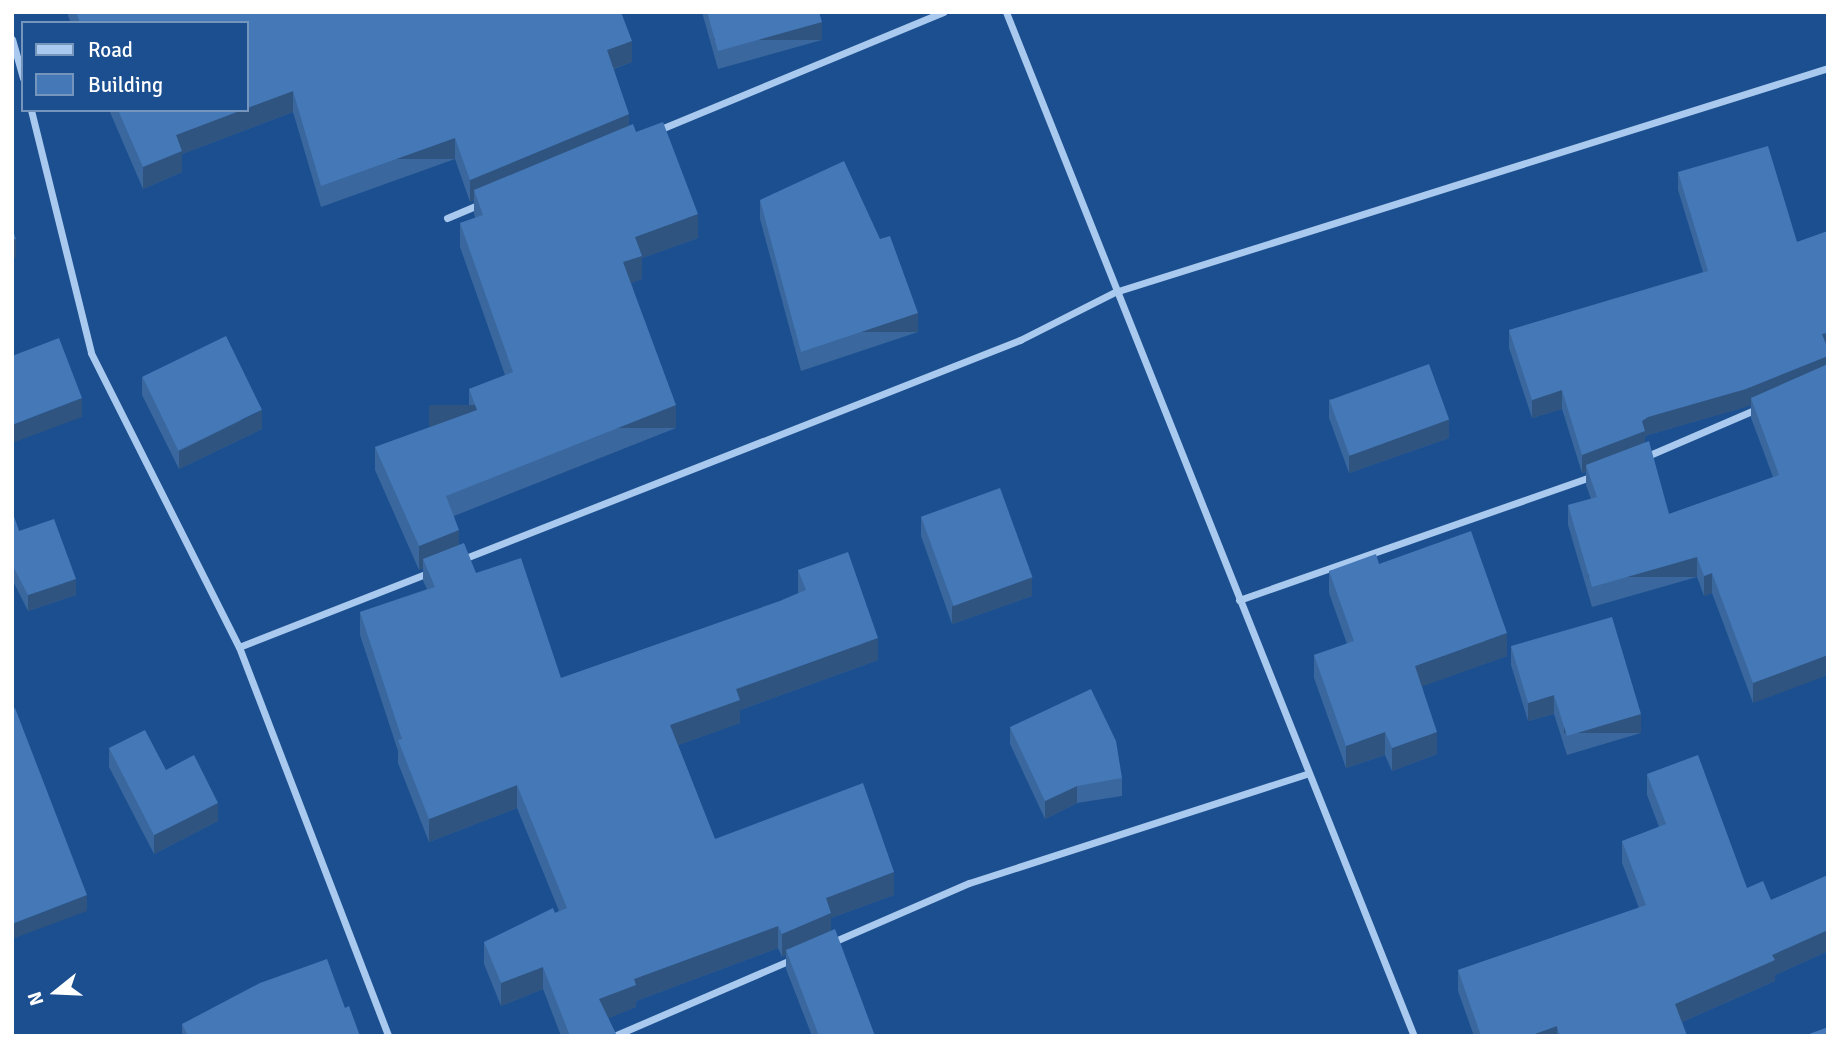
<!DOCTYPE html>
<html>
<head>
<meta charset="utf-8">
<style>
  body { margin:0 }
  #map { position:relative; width:1840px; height:1048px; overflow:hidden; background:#1b4f8f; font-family:Signika,sans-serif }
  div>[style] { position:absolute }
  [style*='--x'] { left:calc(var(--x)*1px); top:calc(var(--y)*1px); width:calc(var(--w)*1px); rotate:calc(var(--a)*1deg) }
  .minor>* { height:7px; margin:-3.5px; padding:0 3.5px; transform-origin:3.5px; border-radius:3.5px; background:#a9c9ee }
  .wall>* { inset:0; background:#3a679d }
  .shaded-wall>* { inset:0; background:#305480; transform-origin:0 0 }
  .building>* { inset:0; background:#4478b7; transform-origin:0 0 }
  span { translate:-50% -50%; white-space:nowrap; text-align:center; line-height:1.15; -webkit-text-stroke:5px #1b4f8f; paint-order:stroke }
  .frame { position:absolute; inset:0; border:14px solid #fff; pointer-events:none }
  .legend { position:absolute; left:21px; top:21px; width:228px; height:91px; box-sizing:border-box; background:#1b4f8f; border:2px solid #7695bc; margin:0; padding:9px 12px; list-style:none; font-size:21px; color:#fff }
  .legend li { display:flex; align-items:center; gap:14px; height:35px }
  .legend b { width:35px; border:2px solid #7695bc }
  .north { position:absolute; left:21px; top:957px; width:70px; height:70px; -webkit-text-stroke:5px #1b4f8f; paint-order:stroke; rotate:252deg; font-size:19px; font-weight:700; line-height:28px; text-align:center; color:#fff }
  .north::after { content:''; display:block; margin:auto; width:24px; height:32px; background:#fff; clip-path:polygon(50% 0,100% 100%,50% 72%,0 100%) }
</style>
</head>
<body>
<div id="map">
  <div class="minor">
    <div style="--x:1006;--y:12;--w:1102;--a:68.28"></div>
    <div style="--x:12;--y:39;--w:41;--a:74.2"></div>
    <div style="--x:31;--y:110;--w:250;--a:76.1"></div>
    <div style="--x:91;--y:353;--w:329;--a:63.3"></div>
    <div style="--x:239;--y:647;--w:417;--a:69"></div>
    <div style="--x:656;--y:131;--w:311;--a:-22.5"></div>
    <div style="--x:447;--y:218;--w:36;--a:-23"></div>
    <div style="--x:1645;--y:457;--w:124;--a:-23.3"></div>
    <div style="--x:463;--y:559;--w:599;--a:-21.46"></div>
    <div style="--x:1020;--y:340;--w:106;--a:-26.8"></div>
    <div style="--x:1115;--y:292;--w:747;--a:-17.44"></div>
    <div style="--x:1239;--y:600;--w:376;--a:-19.3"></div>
    <div style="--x:239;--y:647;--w:205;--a:-21.4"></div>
    <div style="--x:833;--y:942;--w:148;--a:-23.5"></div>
    <div style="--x:969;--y:883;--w:357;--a:-17.9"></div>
    <div style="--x:614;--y:1036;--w:195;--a:-23.3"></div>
  </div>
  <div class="wall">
    <div style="clip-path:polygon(68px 12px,623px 12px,621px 13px,632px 62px,614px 69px,629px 125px,636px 132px,698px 238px,642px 258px,642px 279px,631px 283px,676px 428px,454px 516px,459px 544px,476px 573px,561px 678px,780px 601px,798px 593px,798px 570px,878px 660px,740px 710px,740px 723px,678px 745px,715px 839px,894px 895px,831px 918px,831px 931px,875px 1036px,812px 1036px,786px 969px,786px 955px,782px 957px,778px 948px,636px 1001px,636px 1007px,608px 1018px,617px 1036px,561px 1036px,543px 989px,501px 1006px,484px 964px,484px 942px,559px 911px,517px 808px,429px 842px,398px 763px,398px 751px,360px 635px,360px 612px,427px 589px,423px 581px,423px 568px,419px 570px,375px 470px,375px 447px,469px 413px,469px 389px,505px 375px,460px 247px,460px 223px,475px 218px,474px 213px,474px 200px,470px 202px,455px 159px,321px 207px,293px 112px,182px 154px,182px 172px,143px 189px,109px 110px,247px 110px,247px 23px,71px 23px,68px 16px)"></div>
    <div style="clip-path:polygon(702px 12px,819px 12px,822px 40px,718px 69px)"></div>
    <div style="clip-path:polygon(evenodd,1678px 172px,1797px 242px,1828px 231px,1753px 703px,1712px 593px,1704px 596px,1697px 577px,1592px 607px,1568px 525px,1568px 505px,1591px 499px,1586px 485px,1586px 472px,1582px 473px,1562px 409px,1532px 418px,1509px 348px,1509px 330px,1703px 272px,1678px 190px,1678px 172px,1751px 405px,1751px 418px,1773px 477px,1669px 514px,1645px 443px,1645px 437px,1648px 435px,1751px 405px)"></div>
    <div style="clip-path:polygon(760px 200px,918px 332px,801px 371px,760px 219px)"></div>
    <div style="clip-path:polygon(142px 377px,262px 429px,179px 469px,142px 395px)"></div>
    <div style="clip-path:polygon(1329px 399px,1449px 438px,1349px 473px,1329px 418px)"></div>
    <div style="clip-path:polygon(12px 511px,19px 531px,76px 595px,28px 611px,14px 583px,12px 584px)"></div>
    <div style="clip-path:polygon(921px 517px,1032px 596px,952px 624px,921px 536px)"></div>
    <div style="clip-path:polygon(1379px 564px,1507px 656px,1422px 686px,1437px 754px,1392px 771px,1385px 755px,1346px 768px,1314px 678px,1314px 655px,1347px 644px,1329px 593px,1329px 571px)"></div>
    <div style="clip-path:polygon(1511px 646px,1641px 733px,1567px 755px,1554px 714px,1528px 721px,1511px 665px)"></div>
    <div style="clip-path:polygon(1010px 727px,1122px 778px,1122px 796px,1077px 803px,1045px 819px,1010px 744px)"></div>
    <div style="clip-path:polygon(109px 748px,166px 770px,218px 821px,154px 854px,109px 767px)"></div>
    <div style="clip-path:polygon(1647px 774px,1747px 888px,1771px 900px,1828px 875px,1828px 951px,1775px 975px,1775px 981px,1682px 1022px,1687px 1036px,1474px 1036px,1458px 991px,1458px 970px,1639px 908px,1622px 863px,1622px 841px,1659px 827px,1647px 795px)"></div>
    <div style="clip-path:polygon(345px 1008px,360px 1036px,182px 1036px,182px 1024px)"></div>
  </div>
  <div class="shaded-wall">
    <div style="left:822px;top:22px;width:18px;height:108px;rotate:90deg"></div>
    <div style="clip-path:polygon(632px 41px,632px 62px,607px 71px,607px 50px)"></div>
    <div style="clip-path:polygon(293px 91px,293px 112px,182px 154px,182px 172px,143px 189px,143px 167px,176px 135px,242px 110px,247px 110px,247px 108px)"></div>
    <div style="clip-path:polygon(629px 114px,629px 136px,474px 190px,474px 200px,470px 202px,470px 180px)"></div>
    <div style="left:455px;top:138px;width:21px;height:142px;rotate:90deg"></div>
    <div style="clip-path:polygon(698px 214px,698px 238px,642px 258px,642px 279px,623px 286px,623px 262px,635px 237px)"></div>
    <div style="left:16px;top:239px;width:19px;height:4px;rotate:90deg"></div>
    <div style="left:918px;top:313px;width:19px;height:123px;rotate:90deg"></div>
    <div style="clip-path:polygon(1828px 333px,1828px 351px,1822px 334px)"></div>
    <div style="clip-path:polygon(1828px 356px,1828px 374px,1751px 398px,1751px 405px,1746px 407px,1648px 435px,1645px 437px,1645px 450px,1586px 465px,1586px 472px,1582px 473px,1582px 455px,1642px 421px,1648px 417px)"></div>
    <div style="clip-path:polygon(1562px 390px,1562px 409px,1532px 418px,1532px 400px)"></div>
    <div style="clip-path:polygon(82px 398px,82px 417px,12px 443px,12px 425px)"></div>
    <div style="left:676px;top:405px;width:23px;height:247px;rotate:90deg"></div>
    <div style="clip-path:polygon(262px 410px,262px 429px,179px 469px,179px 451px)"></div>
    <div style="clip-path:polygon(1449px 419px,1449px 438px,1349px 473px,1349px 455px)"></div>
    <div style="clip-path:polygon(459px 530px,459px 554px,423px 559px,423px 568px,419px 570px,419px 546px)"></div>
    <div style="left:1697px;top:557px;width:20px;height:109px;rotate:90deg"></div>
    <div style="left:12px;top:568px;width:2px;height:16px"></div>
    <div style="clip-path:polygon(1712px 573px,1712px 593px,1704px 596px,1704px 576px)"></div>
    <div style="clip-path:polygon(1032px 577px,1032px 596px,952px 624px,952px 606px)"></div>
    <div style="clip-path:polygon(76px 579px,76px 595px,28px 611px,28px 595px)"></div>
    <div style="clip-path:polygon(1507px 633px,1507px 656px,1415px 689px,1415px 666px)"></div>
    <div style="clip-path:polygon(878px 638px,878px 660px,740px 710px,740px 723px,670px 748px,670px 725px,736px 689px)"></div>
    <div style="clip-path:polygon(1826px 646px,1828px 646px,1828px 675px,1753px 703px,1753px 683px)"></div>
    <div style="clip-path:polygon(1554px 695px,1554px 714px,1528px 721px,1528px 703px)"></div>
    <div style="left:1641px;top:714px;width:19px;height:77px;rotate:90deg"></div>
    <div style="clip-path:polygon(1385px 732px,1385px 755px,1346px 768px,1346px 746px)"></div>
    <div style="clip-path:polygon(1437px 732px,1437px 754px,1392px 771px,1392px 748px)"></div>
    <div style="clip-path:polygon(517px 785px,517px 808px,429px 842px,429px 819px)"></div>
    <div style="clip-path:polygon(1077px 786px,1077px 803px,1045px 819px,1045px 801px)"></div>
    <div style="clip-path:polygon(218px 803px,218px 821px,154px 854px,154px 835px)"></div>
    <div style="clip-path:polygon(894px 872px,894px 895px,831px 918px,831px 936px,786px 950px,786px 955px,782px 957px,782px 934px,826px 898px)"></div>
    <div style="clip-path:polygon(87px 895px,87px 911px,12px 939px,12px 924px)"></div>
    <div style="clip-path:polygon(778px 926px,778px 948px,636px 1001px,636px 1007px,599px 1022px,599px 999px,634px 979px)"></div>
    <div style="clip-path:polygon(1828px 930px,1828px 951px,1775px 975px,1775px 981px,1675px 1025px,1675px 1004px,1772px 955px)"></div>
    <div style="clip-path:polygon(543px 967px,543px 989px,501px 1006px,501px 983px)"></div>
    <div style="clip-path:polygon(1557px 1026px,1557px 1036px,1529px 1036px)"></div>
  </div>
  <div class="building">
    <div style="clip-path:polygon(76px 12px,621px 12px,632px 41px,607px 50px,629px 114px,470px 180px,455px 138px,321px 186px,293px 91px,247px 108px,247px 23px,80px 23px)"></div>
    <div style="clip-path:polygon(707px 12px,819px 12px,822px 22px,718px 51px)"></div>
    <div style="clip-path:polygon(118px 110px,242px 110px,176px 135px,182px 151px,143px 167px)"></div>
    <div style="clip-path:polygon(663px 122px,698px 214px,635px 237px,642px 256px,623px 262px,676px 405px,446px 496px,459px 530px,419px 546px,375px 447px,477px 410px,469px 389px,513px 372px,460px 223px,483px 215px,474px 190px,633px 124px,636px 132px)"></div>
    <div style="clip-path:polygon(1768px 146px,1797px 242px,1828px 231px,1828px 333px,1822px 334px,1828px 349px,1828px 356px,1746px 389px,1648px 417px,1642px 421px,1645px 431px,1582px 455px,1562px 390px,1532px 400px,1509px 330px,1708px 271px,1678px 172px)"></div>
    <div style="clip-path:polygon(844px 161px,880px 239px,890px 236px,918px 313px,801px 352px,760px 200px)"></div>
    <div style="clip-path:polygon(12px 228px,16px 239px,12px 240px)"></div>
    <div style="left:226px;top:336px;width:82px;height:93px;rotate:64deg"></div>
    <div style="clip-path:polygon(59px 338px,82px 398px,12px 425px,12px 356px)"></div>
    <div style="left:1429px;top:364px;width:59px;height:106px;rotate:70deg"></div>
    <div style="clip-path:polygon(1828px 364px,1828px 646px,1826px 646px,1828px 655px,1753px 683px,1712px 573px,1704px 576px,1697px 557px,1592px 587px,1568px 505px,1597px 497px,1586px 465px,1649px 441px,1669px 514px,1779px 475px,1751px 398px)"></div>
    <div style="left:1000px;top:488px;width:95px;height:84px;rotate:70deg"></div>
    <div style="clip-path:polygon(12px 511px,19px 531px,54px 519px,76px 579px,28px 595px,14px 568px,12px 568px)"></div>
    <div style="clip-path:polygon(1471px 531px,1507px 633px,1415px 666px,1437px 732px,1392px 748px,1385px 732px,1346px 746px,1314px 655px,1354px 641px,1329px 571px,1376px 554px,1379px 564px)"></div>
    <div style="clip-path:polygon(464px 543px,476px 573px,521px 558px,561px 678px,780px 601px,806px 590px,798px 570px,848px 552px,878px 638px,736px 689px,740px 700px,670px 725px,715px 839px,863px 783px,894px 872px,826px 898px,831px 913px,782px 934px,778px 926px,634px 979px,636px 985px,599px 999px,617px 1036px,570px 1036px,543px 967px,501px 983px,484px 942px,553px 908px,555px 913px,567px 908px,517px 785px,429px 819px,398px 740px,402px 739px,360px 612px,435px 587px,423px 559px)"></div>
    <div style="clip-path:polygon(1612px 617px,1641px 714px,1567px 736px,1554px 695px,1528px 703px,1511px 646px)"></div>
    <div style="clip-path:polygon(1091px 689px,1116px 741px,1122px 778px,1077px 786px,1045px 801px,1010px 727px)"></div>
    <div style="clip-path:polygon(15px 708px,87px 895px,12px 924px,12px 709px)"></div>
    <div style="clip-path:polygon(145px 730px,166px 770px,194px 755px,218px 803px,154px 835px,109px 748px)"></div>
    <div style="clip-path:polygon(1698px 755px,1747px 888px,1763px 881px,1771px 900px,1828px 875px,1828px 930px,1772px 955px,1775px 960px,1675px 1004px,1687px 1036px,1560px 1036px,1557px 1026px,1529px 1036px,1481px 1036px,1458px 970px,1646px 905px,1622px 841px,1666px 824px,1647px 774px)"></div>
    <div style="clip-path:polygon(835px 929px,875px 1036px,819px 1036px,786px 950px)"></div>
    <div style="clip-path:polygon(327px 959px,345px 1008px,349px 1006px,360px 1036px,288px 1036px,287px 1034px,284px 1036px,188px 1036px,182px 1024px,260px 983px)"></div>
    <div style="clip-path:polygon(1828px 1027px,1828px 1036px,1804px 1036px)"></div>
  </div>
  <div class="frame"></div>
  <ul class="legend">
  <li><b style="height:9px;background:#a9c9ee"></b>Road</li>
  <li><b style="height:19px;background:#4478b7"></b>Building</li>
  </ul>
  <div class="north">N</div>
</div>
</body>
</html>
